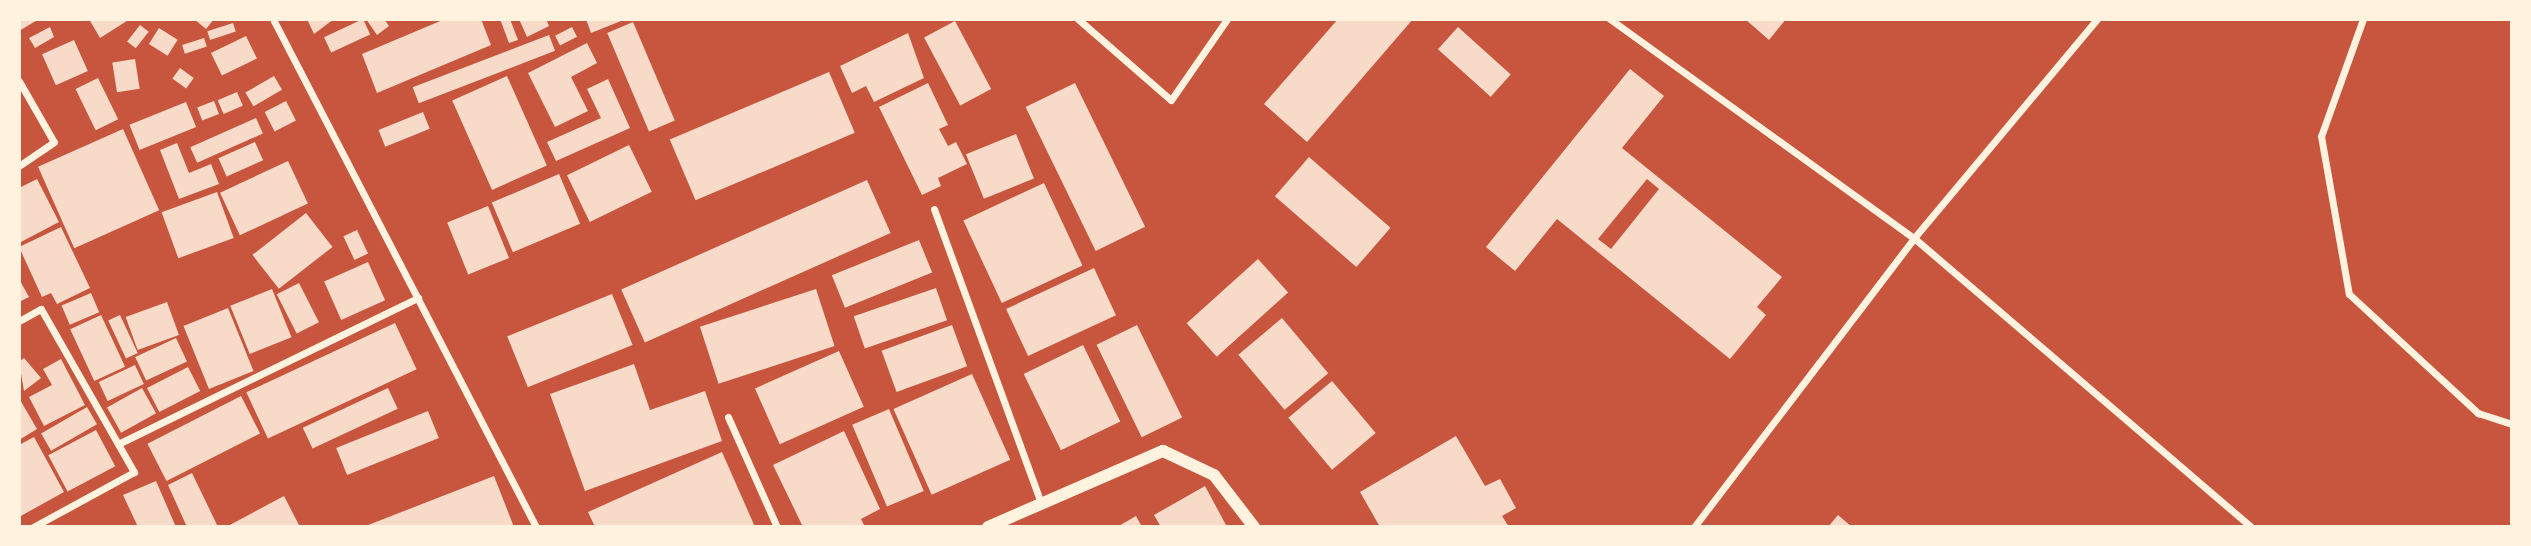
<!DOCTYPE html>
<html>
<head>
<meta charset="utf-8">
<style>
  body { margin:0 }
  #map { position:relative; width:2531px; height:546px; overflow:hidden; background:#c8553d; font-family:"Asap Condensed",sans-serif }
  div>[style] { position:absolute }
  [style*='--x'] { left:calc(var(--x)*1px); top:calc(var(--y)*1px); width:calc(var(--w)*1px); rotate:calc(var(--a)*1deg) }
  .building>* { inset:0; background:#f7dbc8; transform-origin:0 0 }
  .minor>* { height:7px; margin:-3.5px; padding:0 3.5px; transform-origin:3.5px; border-radius:3.5px; background:#fff3e0 }
  .tertiary>* { height:12px; margin:-6px; padding:0 6px; transform-origin:6px; border-radius:6px; background:#fff3e0 }
  span { translate:-50% -50%; white-space:nowrap; text-align:center; line-height:1.15; -webkit-text-stroke:5px #fff3e0; paint-order:stroke }
  .frame { position:absolute; inset:0; border:21px solid #fff3e0; pointer-events:none }
</style>
</head>
<body>
<div id="map">
  <div class="building">
    <div style="clip-path:polygon(20px 19px,39px 19px,19px 31px)"></div>
    <div style="clip-path:polygon(89px 19px,130px 19px,100px 38px)"></div>
    <div style="clip-path:polygon(194px 19px,214px 19px,206px 29px)"></div>
    <div style="clip-path:polygon(307px 19px,334px 19px,314px 34px)"></div>
    <div style="left:363px;top:19px;width:17px;height:43px;rotate:65deg"></div>
    <div style="clip-path:polygon(366px 19px,384px 19px,389px 26px,377px 35px)"></div>
    <div style="clip-path:polygon(445px 19px,481px 19px,491px 45px,377px 93px,362px 54px)"></div>
    <div style="clip-path:polygon(500px 19px,510px 19px,518px 40px,509px 43px)"></div>
    <div style="clip-path:polygon(519px 19px,546px 19px,549px 26px,527px 37px)"></div>
    <div style="clip-path:polygon(586px 19px,626px 19px,591px 33px)"></div>
    <div style="clip-path:polygon(1338px 19px,1413px 19px,1307px 142px,1264px 104px)"></div>
    <div style="clip-path:polygon(1745px 19px,1786px 19px,1769px 40px)"></div>
    <div style="left:955px;top:21px;width:77px;height:35px;rotate:62deg"></div>
    <div style="left:633px;top:22px;width:107px;height:28px;rotate:67deg"></div>
    <div style="left:233px;top:23px;width:9px;height:27px;rotate:72deg"></div>
    <div style="left:140px;top:25px;width:11px;height:21px;rotate:38deg"></div>
    <div style="clip-path:polygon(50px 27px,54px 37px,35px 48px,29px 38px)"></div>
    <div style="left:572px;top:27px;width:11px;height:19px;rotate:63deg"></div>
    <div style="left:1458px;top:27px;width:71px;height:30px;rotate:42deg"></div>
    <div style="left:159px;top:28px;width:22px;height:19px;rotate:32deg"></div>
    <div style="clip-path:polygon(908px 33px,924px 78px,874px 102px,866px 86px,852px 93px,840px 66px)"></div>
    <div style="left:549px;top:35px;width:17px;height:146px;rotate:69deg"></div>
    <div style="left:246px;top:36px;width:25px;height:39px;rotate:64deg"></div>
    <div style="left:204px;top:38px;width:9px;height:23px;rotate:72deg"></div>
    <div style="left:74px;top:40px;width:34px;height:35px;rotate:66deg"></div>
    <div style="clip-path:polygon(587px 43px,597px 63px,571px 77px,588px 111px,555px 127px,528px 73px)"></div>
    <div style="left:135px;top:59px;width:30px;height:23px;rotate:81deg"></div>
    <div style="left:180px;top:68px;width:17px;height:13px;rotate:36deg"></div>
    <div style="clip-path:polygon(evenodd,1630px 69px,1664px 96px,1622px 148px,1782px 277px,1757px 307px,1766px 315px,1730px 359px,1557px 219px,1515px 271px,1486px 247px,1630px 69px,1647px 179px,1659px 189px,1611px 249px,1598px 239px,1647px 179px)"></div>
    <div style="left:829px;top:72px;width:66px;height:173px;rotate:67deg"></div>
    <div style="left:274px;top:76px;width:16px;height:33px;rotate:60deg"></div>
    <div style="left:507px;top:76px;width:98px;height:60px;rotate:66deg"></div>
    <div style="left:98px;top:78px;width:46px;height:25px;rotate:64deg"></div>
    <div style="clip-path:polygon(608px 79px,630px 128px,556px 161px,547px 142px,601px 118px,587px 89px)"></div>
    <div style="clip-path:polygon(928px 83px,948px 125px,939px 129px,948px 146px,956px 142px,967px 164px,938px 178px,941px 186px,922px 195px,879px 107px)"></div>
    <div style="left:1075px;top:83px;width:160px;height:55px;rotate:64deg"></div>
    <div style="left:237px;top:92px;width:15px;height:21px;rotate:67deg"></div>
    <div style="left:214px;top:101px;width:14px;height:18px;rotate:69deg"></div>
    <div style="left:286px;top:101px;width:22px;height:24px;rotate:63deg"></div>
    <div style="left:186px;top:102px;width:27px;height:61px;rotate:68deg"></div>
    <div style="left:423px;top:112px;width:18px;height:48px;rotate:68deg"></div>
    <div style="left:256px;top:118px;width:17px;height:72px;rotate:66deg"></div>
    <div style="left:123px;top:129px;width:89px;height:93px;rotate:66deg"></div>
    <div style="left:1016px;top:134px;width:48px;height:54px;rotate:68deg"></div>
    <div style="left:255px;top:142px;width:20px;height:40px;rotate:66deg"></div>
    <div style="clip-path:polygon(177px 143px,189px 173px,211px 164px,219px 184px,179px 199px,160px 150px)"></div>
    <div style="left:629px;top:145px;width:52px;height:69px;rotate:64deg"></div>
    <div style="left:1309px;top:157px;width:108px;height:52px;rotate:41deg"></div>
    <div style="left:288px;top:161px;width:47px;height:75px;rotate:65deg"></div>
    <div style="left:559px;top:174px;width:54px;height:73px;rotate:67deg"></div>
    <div style="clip-path:polygon(37px 179px,59px 222px,19px 243px,19px 188px)"></div>
    <div style="left:867px;top:180px;width:58px;height:269px;rotate:66deg"></div>
    <div style="left:1044px;top:183px;width:91px;height:89px;rotate:65deg"></div>
    <div style="left:217px;top:192px;width:49px;height:59px;rotate:70deg"></div>
    <div style="left:488px;top:206px;width:56px;height:44px;rotate:68deg"></div>
    <div style="left:306px;top:213px;width:43px;height:68px;rotate:52deg"></div>
    <div style="clip-path:polygon(61px 227px,90px 288px,57px 304px,51px 293px,42px 297px,19px 247px)"></div>
    <div style="left:357px;top:230px;width:26px;height:15px;rotate:65deg"></div>
    <div style="left:919px;top:240px;width:35px;height:94px;rotate:68deg"></div>
    <div style="left:1258px;top:259px;width:45px;height:96px;rotate:48deg"></div>
    <div style="left:368px;top:262px;width:42px;height:48px;rotate:66deg"></div>
    <div style="left:1094px;top:268px;width:52px;height:97px;rotate:65deg"></div>
    <div style="clip-path:polygon(19px 279px,29px 297px,19px 302px)"></div>
    <div style="left:299px;top:283px;width:44px;height:25px;rotate:63deg"></div>
    <div style="left:936px;top:288px;width:34px;height:87px;rotate:71deg"></div>
    <div style="left:272px;top:289px;width:52px;height:45px;rotate:68deg"></div>
    <div style="left:816px;top:289px;width:60px;height:122px;rotate:72deg"></div>
    <div style="left:91px;top:293px;width:21px;height:32px;rotate:67deg"></div>
    <div style="left:612px;top:294px;width:55px;height:113px;rotate:68deg"></div>
    <div style="left:167px;top:302px;width:35px;height:44px;rotate:70deg"></div>
    <div style="left:228px;top:308px;width:68px;height:48px;rotate:68deg"></div>
    <div style="left:101px;top:315px;width:57px;height:34px;rotate:65deg"></div>
    <div style="left:120px;top:315px;width:42px;height:13px;rotate:65deg"></div>
    <div style="left:1282px;top:318px;width:72px;height:57px;rotate:50deg"></div>
    <div style="left:395px;top:323px;width:51px;height:164px;rotate:65deg"></div>
    <div style="left:952px;top:325px;width:44px;height:75px;rotate:70deg"></div>
    <div style="left:1137px;top:325px;width:103px;height:45px;rotate:64deg"></div>
    <div style="left:176px;top:338px;width:26px;height:45px;rotate:65deg"></div>
    <div style="left:1083px;top:345px;width:85px;height:66px;rotate:64deg"></div>
    <div style="left:839px;top:351px;width:61px;height:92px;rotate:66deg"></div>
    <div style="clip-path:polygon(24px 358px,41px 378px,24px 391px,19px 362px)"></div>
    <div style="clip-path:polygon(61px 359px,85px 405px,44px 426px,29px 397px,52px 385px,43px 369px)"></div>
    <div style="clip-path:polygon(634px 364px,650px 410px,705px 391px,722px 441px,585px 491px,550px 394px)"></div>
    <div style="left:135px;top:365px;width:21px;height:40px;rotate:65deg"></div>
    <div style="left:188px;top:367px;width:27px;height:46px;rotate:63deg"></div>
    <div style="left:972px;top:374px;width:94px;height:86px;rotate:66deg"></div>
    <div style="left:1332px;top:381px;width:68px;height:57px;rotate:50deg"></div>
    <div style="left:142px;top:388px;width:29px;height:40px;rotate:61deg"></div>
    <div style="left:388px;top:388px;width:23px;height:94px;rotate:65deg"></div>
    <div style="left:241px;top:396px;width:42px;height:105px;rotate:63deg"></div>
    <div style="clip-path:polygon(19px 398px,37px 429px,19px 440px)"></div>
    <div style="left:87px;top:407px;width:20px;height:53px;rotate:60deg"></div>
    <div style="left:889px;top:409px;width:89px;height:40px;rotate:67deg"></div>
    <div style="left:428px;top:411px;width:29px;height:99px;rotate:68deg"></div>
    <div style="left:96px;top:430px;width:41px;height:54px;rotate:62deg"></div>
    <div style="clip-path:polygon(844px 431px,880px 509px,861px 519px,865px 527px,803px 527px,773px 465px)"></div>
    <div style="clip-path:polygon(1456px 436px,1485px 486px,1500px 479px,1516px 508px,1502px 516px,1509px 527px,1380px 527px,1360px 492px)"></div>
    <div style="clip-path:polygon(34px 437px,64px 492px,19px 517px,19px 445px)"></div>
    <div style="clip-path:polygon(722px 452px,755px 527px,595px 527px,588px 512px)"></div>
    <div style="clip-path:polygon(192px 473px,218px 527px,187px 527px,168px 485px)"></div>
    <div style="clip-path:polygon(494px 476px,514px 527px,363px 527px)"></div>
    <div style="clip-path:polygon(156px 481px,176px 527px,138px 527px,123px 495px)"></div>
    <div style="clip-path:polygon(1205px 486px,1227px 527px,1161px 527px,1154px 515px)"></div>
    <div style="clip-path:polygon(284px 496px,300px 527px,226px 527px)"></div>
    <div style="clip-path:polygon(1838px 515px,1852px 527px,1828px 527px)"></div>
    <div style="clip-path:polygon(1136px 516px,1142px 527px,1117px 527px)"></div>
  </div>
  <div class="minor">
    <div style="--x:273;--y:19;--w:572;--a:62.63"></div>
    <div style="--x:1078;--y:19;--w:123;--a:41.1"></div>
    <div style="--x:1171;--y:100;--w:98;--a:-55.3"></div>
    <div style="--x:1610;--y:19;--w:375;--a:35.8"></div>
    <div style="--x:1914;--y:238;--w:444;--a:40.6"></div>
    <div style="--x:2363;--y:19;--w:124;--a:109.7"></div>
    <div style="--x:2321;--y:136;--w:160;--a:80"></div>
    <div style="--x:2349;--y:294;--w:176;--a:42.7"></div>
    <div style="--x:2478;--y:413;--w:36;--a:18"></div>
    <div style="--x:19;--y:81;--w:70;--a:60.2"></div>
    <div style="--x:54;--y:142;--w:42;--a:145.6"></div>
    <div style="--x:934;--y:209;--w:311;--a:70"></div>
    <div style="--x:19;--y:321;--w:25;--a:-29"></div>
    <div style="--x:41;--y:309;--w:188;--a:60.3"></div>
    <div style="--x:134;--y:472;--w:115;--a:151.4"></div>
    <div style="--x:728;--y:417;--w:120;--a:66"></div>
    <div style="--x:118;--y:444;--w:334;--a:-26"></div>
    <div style="--x:1694;--y:527;--w:363;--a:-52.7"></div>
    <div style="--x:1914;--y:238;--w:285;--a:-50.1"></div>
  </div>
  <div class="tertiary">
    <div style="--x:988;--y:527;--w:191;--a:-23.5"></div>
    <div style="--x:1163;--y:451;--w:56;--a:25.2"></div>
    <div style="--x:1214;--y:475;--w:66;--a:52.4"></div>
  </div>
  <div class="frame"></div>
</div>
</body>
</html>
